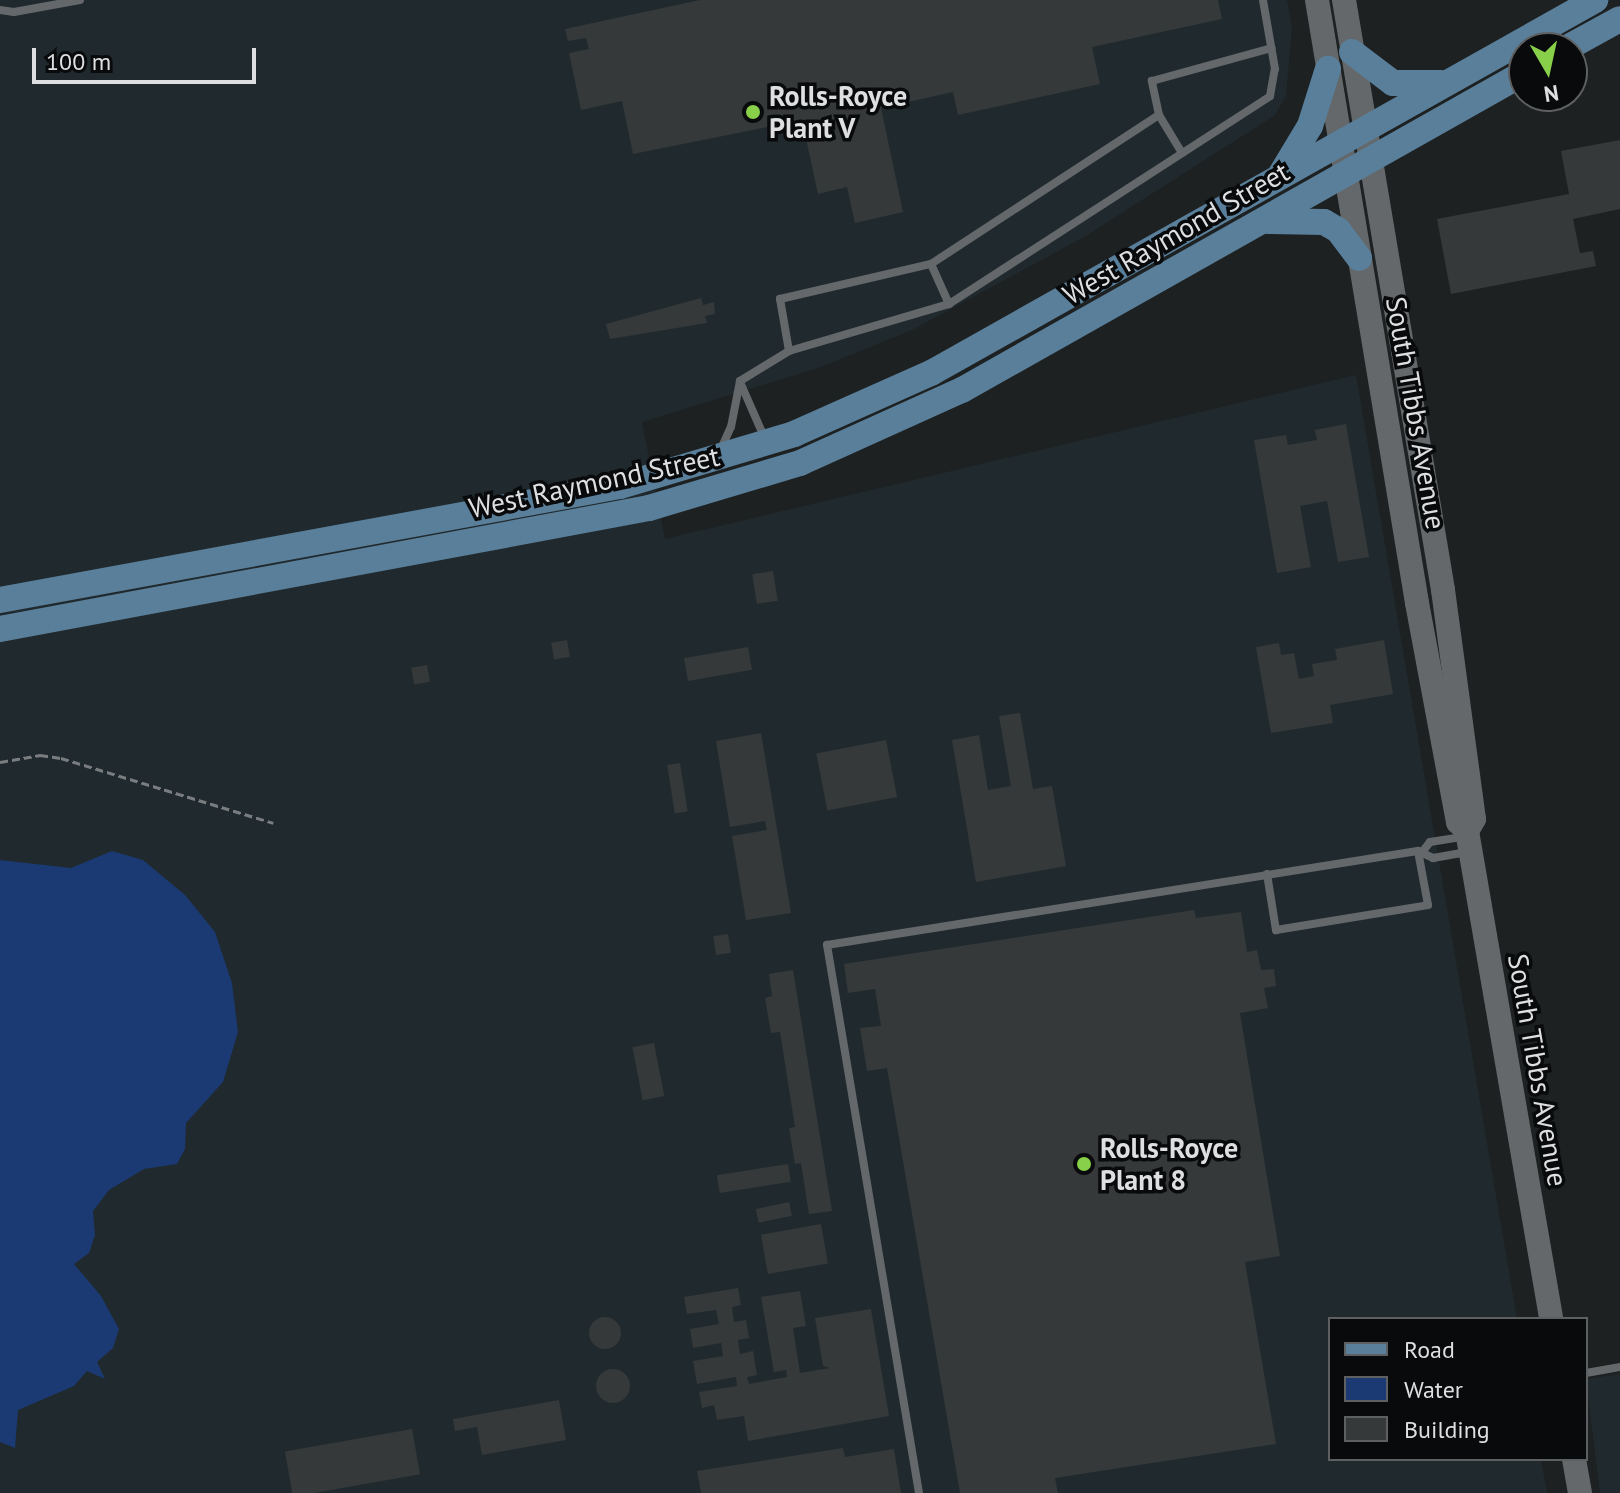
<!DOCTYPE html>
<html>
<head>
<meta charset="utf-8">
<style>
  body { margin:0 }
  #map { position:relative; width:1620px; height:1493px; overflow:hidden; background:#1d2122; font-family:"PT Sans",sans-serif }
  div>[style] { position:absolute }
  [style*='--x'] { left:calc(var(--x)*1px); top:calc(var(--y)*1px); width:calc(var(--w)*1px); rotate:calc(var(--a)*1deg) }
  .built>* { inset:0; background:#202a2e }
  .water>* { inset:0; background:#1b3972 }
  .building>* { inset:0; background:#35393a; transform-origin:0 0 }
  .round { border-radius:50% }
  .path>* { height:3px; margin-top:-1.5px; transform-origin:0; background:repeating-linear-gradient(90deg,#7a7d7f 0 8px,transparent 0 12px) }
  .lane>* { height:8px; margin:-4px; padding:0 4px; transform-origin:4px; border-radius:4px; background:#64686a }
  .secondary>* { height:24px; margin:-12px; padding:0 12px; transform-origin:12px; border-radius:12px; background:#64686a }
  .primary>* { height:26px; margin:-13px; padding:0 13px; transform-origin:13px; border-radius:13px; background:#5a7f9a }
  .dots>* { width:22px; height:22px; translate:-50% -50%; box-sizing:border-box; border:4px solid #090a0b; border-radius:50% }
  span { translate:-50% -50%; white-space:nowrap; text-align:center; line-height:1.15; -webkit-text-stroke:7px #090a0b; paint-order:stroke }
  .poi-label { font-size:28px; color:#dddfe1; font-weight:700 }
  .left { translate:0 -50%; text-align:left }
  .street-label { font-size:28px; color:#dddfe1 }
  .legend { position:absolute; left:1328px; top:1317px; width:260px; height:144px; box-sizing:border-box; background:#090a0b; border:2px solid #5e5f61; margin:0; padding:10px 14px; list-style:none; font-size:24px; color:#dddfe1 }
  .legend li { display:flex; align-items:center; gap:16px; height:40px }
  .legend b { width:40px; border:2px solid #5e5f61 }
  .north { position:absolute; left:1508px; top:32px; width:80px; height:80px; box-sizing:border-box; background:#090a0b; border:2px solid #5e5f61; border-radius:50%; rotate:171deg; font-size:22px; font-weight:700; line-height:32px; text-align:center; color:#dddfe1 }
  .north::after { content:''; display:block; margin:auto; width:28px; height:36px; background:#88cf4a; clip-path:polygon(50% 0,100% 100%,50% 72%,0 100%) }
  .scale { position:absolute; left:32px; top:48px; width:224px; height:36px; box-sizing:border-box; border:4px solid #dddfe1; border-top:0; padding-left:10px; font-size:24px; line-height:28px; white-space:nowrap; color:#dddfe1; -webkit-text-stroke:6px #090a0b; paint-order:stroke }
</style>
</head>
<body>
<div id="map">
  <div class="built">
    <div style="clip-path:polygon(0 0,1287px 0,1292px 28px,1286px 96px,1275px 115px,1084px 237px,914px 329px,821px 367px,642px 422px,665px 539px,1356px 375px,1517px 1319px,1330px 1319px,1330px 1459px,1541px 1459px,1547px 1493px,0 1493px)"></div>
    <div style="clip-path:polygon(1620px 1374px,1620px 1493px,1600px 1493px,1586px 1379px)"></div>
  </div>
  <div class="water">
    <div style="clip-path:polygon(112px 851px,143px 860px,185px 895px,215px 932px,232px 983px,238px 1032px,223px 1082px,186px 1123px,185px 1149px,177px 1164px,144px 1169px,109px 1190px,93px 1211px,95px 1235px,89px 1253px,74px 1264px,101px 1296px,119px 1329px,113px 1348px,97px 1362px,105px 1379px,87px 1371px,74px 1386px,18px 1410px,15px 1448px,0 1442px,0 860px,71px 868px)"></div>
  </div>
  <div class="building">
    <div style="clip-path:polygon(700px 0,1218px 0,1222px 19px,1092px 47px,1100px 84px,958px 115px,953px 92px,881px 108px,903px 212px,855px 223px,847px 187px,818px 194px,802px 120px,633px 154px,622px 101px,581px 110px,569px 53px,589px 49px,586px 38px,568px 41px,565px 29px)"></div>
    <div style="clip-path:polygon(1620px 140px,1620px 209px,1573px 219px,1580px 253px,1593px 251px,1596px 266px,1451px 294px,1437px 219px,1569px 194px,1561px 151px)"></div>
    <div style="clip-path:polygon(701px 298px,703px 305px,714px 302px,715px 314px,705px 316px,707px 323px,610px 339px,606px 324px)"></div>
    <div style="clip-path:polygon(1346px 424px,1369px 557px,1338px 562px,1327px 501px,1300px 506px,1311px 567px,1277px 573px,1254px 440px,1286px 435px,1288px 445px,1317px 440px,1315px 430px)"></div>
    <div style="left:773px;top:571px;width:30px;height:21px;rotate:81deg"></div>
    <div style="left:567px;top:640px;width:17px;height:16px;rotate:80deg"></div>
    <div style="clip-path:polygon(1384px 640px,1393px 694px,1330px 705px,1333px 723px,1271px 733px,1256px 647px,1279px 643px,1281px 655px,1294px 653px,1299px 679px,1314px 676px,1312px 664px,1337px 660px,1335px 649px)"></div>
    <div style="left:748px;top:647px;width:23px;height:65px;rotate:80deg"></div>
    <div style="left:427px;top:665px;width:17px;height:16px;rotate:80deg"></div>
    <div style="clip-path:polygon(1020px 713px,1033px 789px,1052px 786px,1066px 866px,976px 882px,952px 740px,979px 735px,988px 790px,1011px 786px,999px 716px)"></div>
    <div style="clip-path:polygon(761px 733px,791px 913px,746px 920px,732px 836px,767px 830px,765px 821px,730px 827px,716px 741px)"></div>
    <div style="left:886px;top:740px;width:58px;height:71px;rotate:79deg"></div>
    <div style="left:680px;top:763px;width:49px;height:13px;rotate:81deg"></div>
    <div style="clip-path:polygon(1194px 910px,1196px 918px,1241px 912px,1247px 952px,1257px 950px,1261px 970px,1274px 969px,1276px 986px,1264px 988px,1268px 1008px,1240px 1013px,1280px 1256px,1245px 1262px,1276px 1444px,1055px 1478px,1058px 1493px,960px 1493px,887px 1068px,867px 1071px,860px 1028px,881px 1026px,875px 989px,848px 993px,844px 964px)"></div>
    <div style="left:728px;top:934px;width:19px;height:15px;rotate:81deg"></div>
    <div style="clip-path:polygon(793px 970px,832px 1211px,809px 1214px,801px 1163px,795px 1164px,789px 1128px,795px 1127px,780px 1032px,771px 1033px,765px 998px,772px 996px,769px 974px)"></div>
    <div style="left:654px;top:1043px;width:54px;height:22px;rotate:79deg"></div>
    <div style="left:788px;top:1164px;width:18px;height:72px;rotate:81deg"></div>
    <div style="left:789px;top:1202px;width:14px;height:34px;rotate:78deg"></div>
    <div style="left:821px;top:1224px;width:40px;height:61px;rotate:80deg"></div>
    <div style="clip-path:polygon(738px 1288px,741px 1305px,732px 1307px,734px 1322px,746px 1320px,749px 1338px,738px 1340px,740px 1354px,753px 1351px,757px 1375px,747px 1377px,749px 1384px,787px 1377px,786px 1370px,774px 1372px,761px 1297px,800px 1291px,806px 1326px,793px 1328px,800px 1373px,830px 1368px,823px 1366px,815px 1318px,871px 1309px,889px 1416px,748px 1441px,744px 1416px,717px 1420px,714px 1405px,702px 1408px,699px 1392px,737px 1386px,736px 1377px,697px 1384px,693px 1361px,723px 1356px,721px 1343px,693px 1348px,690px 1329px,719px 1324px,716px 1310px,687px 1314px,684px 1297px)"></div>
    <div class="round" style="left:589px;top:1317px;width:32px;height:32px"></div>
    <div class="round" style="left:596px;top:1369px;width:34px;height:34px"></div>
    <div style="clip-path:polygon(559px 1400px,566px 1440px,482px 1455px,477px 1427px,455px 1431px,453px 1419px)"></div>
    <div style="left:412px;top:1429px;width:46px;height:129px;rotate:80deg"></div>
    <div style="clip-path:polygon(843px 1448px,845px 1457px,894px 1449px,901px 1493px,701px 1493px,697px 1471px)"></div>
  </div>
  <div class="path">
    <div style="--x:0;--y:762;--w:41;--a:-9.9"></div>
    <div style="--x:40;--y:755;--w:21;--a:8"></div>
    <div style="--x:61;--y:758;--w:222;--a:17"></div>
  </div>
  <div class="lane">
    <div style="--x:0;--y:10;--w:14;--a:8"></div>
    <div style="--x:14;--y:12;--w:67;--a:-10.3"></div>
    <div style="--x:1182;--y:153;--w:44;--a:-121.2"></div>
    <div style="--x:1159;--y:115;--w:35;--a:-102"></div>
    <div style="--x:1152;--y:81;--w:124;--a:-15.4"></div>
    <div style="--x:931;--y:264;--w:44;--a:65.8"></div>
    <div style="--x:789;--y:351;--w:53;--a:-99.8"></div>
    <div style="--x:780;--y:299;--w:155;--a:-13.1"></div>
    <div style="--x:931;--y:264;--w:272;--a:-33.2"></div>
    <div style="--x:740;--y:382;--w:62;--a:66.3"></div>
    <div style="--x:721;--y:449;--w:24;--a:-66"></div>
    <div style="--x:731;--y:427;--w:47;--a:-78.9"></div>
    <div style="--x:740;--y:381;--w:57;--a:-31.5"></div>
    <div style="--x:789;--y:351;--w:167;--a:-16.4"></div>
    <div style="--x:949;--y:304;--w:382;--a:-32.9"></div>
    <div style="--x:1270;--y:96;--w:27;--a:-80"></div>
    <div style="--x:1275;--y:69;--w:70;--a:-99.9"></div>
    <div style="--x:1423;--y:851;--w:11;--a:-52"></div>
    <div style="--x:1430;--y:842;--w:33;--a:-9"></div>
    <div style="--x:1267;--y:874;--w:57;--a:80.9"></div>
    <div style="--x:1276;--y:930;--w:154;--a:-9.3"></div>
    <div style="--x:1428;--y:905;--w:55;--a:-100.5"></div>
    <div style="--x:1586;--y:1373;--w:35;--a:-10"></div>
    <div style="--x:919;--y:1493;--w:556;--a:-99.53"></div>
    <div style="--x:827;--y:945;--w:598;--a:-9.04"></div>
    <div style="--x:1418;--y:851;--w:17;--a:25"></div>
    <div style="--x:1433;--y:858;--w:36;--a:-10"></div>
  </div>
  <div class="secondary">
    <div style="--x:1317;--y:0;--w:611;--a:80.58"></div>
    <div style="--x:1417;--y:603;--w:223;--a:79.4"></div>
    <div style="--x:1458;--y:822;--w:13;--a:45"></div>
    <div style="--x:1344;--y:0;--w:598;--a:80.47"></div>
    <div style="--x:1443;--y:590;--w:231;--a:82.3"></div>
    <div style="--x:1474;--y:819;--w:14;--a:120"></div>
    <div style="--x:1467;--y:831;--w:495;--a:80.2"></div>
    <div style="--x:1574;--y:1459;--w:35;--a:80"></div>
  </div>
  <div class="primary">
    <div style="--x:1567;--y:48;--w:60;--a:-28.7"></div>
    <div style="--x:1352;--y:52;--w:51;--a:37.1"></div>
    <div style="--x:1393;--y:83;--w:48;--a:0"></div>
    <div style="--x:1281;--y:174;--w:56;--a:-58.9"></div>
    <div style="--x:1310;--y:126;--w:60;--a:-72.5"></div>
    <div style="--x:1268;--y:221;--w:56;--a:1"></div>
    <div style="--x:1324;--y:222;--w:16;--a:30"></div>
    <div style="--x:1338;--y:230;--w:35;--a:53"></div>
    <div style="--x:0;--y:600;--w:630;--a:-10.42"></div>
    <div style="--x:620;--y:486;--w:182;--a:-16.6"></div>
    <div style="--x:794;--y:434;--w:150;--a:-24"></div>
    <div style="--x:931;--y:373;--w:762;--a:-29.32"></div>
    <div style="--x:0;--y:629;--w:660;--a:-10.56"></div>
    <div style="--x:649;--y:508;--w:158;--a:-16.6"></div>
    <div style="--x:800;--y:463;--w:178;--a:-24.3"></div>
    <div style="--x:962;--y:390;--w:645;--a:-29.43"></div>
  </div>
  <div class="dots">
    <div style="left:753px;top:112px;background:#88cf4a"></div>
    <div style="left:1084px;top:1164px;background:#88cf4a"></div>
  </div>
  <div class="poi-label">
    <span class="left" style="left:769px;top:112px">Rolls-Royce<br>Plant V</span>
    <span class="left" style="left:1100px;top:1164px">Rolls-Royce<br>Plant 8</span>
  </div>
  <div class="street-label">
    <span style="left:1176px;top:233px;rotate:-30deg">West Raymond Street</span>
    <span style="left:1416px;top:413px;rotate:80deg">South Tibbs Avenue</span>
    <span style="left:594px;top:482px;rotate:-12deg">West Raymond Street</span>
    <span style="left:1538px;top:1070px;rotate:80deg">South Tibbs Avenue</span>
  </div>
  <ul class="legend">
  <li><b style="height:10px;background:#5a7f9a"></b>Road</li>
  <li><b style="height:22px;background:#1b3972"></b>Water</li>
  <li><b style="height:22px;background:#35393a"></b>Building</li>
  </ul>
  <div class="north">N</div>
  <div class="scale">100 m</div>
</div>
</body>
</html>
